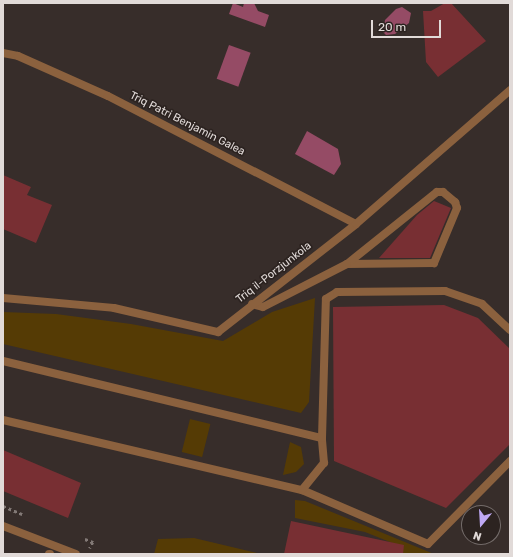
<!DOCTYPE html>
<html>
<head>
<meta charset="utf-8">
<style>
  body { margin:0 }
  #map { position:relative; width:513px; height:557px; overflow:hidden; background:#372d2a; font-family:Rubik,sans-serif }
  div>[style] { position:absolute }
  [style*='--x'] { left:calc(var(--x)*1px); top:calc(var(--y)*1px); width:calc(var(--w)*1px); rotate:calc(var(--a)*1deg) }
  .green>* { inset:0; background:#553b05; transform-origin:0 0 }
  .water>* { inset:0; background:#954b65; transform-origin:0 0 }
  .building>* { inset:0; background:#782f33 }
  .path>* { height:2.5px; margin-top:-1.25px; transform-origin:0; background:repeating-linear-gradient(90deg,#827976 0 3px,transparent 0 6px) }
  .service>* { height:8px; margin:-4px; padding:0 4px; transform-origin:4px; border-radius:4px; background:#8b613e }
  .minor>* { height:8px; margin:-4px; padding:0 4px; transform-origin:4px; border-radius:4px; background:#8b613e }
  span { translate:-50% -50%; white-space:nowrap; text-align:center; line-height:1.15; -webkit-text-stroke:3.5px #2c2320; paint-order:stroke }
  .street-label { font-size:11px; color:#e1dad8 }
  .frame { position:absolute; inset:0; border:4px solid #e1dad8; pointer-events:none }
  .north { position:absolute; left:461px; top:505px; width:40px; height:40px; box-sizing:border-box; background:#2c2320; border:1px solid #746c6a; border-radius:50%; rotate:198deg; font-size:11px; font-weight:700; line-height:16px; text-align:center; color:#e1dad8 }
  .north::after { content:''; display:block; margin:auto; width:14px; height:18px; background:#bfa9f4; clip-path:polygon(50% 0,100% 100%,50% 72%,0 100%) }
  .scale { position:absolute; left:371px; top:20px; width:70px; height:18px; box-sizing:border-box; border:2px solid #e1dad8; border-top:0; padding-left:5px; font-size:12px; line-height:14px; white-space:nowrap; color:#e1dad8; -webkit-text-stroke:3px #2c2320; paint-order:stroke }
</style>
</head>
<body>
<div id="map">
  <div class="green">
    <div style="clip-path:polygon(315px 298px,309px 402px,301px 413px,3px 344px,3px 312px,56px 314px,131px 324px,223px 341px,272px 312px)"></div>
    <div style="left:190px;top:419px;width:21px;height:34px;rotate:14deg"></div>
    <div style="clip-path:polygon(290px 442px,301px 447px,304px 464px,296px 472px,283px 475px)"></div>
    <div style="clip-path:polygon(295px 500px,305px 501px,434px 554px,392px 554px,395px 544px,365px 532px,295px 518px)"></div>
    <div style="clip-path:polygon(194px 538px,261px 554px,154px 554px,158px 539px)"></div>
  </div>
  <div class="water">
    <div style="clip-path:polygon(233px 3px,243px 7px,244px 3px,254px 3px,258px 11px,269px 15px,265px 27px,229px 14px)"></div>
    <div style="clip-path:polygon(402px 7px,411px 13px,409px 23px,395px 34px,386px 35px,383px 32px,385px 20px,396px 9px)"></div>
    <div style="left:229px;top:45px;width:23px;height:36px;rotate:20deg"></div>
    <div style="clip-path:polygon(307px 131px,338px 149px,341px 164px,334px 175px,295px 154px)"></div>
  </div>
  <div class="building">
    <div style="clip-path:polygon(445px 3px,451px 3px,486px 41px,438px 77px,426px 62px,423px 11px,431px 11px)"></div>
    <div style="clip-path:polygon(3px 175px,31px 187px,27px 195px,52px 205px,36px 243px,3px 229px)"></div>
    <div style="clip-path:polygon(434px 201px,451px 208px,430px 258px,379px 258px,417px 215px)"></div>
    <div style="clip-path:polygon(444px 305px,478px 318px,510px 349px,510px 444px,446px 508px,334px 461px,333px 307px)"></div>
    <div style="clip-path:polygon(3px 450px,81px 483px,68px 518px,3px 491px)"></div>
    <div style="clip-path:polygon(291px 521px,404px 545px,403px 554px,284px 554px)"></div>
  </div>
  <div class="path">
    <div style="--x:3;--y:506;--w:21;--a:23"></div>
    <div style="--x:85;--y:539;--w:9;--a:21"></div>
    <div style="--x:93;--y:542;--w:7;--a:117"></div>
  </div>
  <div class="service">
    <div style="--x:437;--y:192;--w:6;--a:0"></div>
    <div style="--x:443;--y:192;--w:16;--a:40"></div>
    <div style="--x:455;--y:202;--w:6;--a:72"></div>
    <div style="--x:457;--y:208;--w:60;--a:112.7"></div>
    <div style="--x:434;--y:263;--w:87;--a:179.3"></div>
    <div style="--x:347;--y:264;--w:115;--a:-38.7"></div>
    <div style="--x:252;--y:304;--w:11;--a:15"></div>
    <div style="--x:263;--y:307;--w:94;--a:-27.1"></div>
    <div style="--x:3;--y:361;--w:328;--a:13.6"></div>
    <div style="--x:3;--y:420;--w:307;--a:13.2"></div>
    <div style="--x:302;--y:490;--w:137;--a:23.2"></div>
    <div style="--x:428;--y:544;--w:117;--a:-45.3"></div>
    <div style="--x:302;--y:490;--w:35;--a:-51"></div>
    <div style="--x:324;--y:463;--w:25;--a:-95"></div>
    <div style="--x:322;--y:438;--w:139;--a:-88.4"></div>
    <div style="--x:326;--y:299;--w:13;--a:-32"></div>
    <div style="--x:337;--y:292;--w:108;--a:-0.5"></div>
    <div style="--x:445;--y:291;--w:39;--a:19"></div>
    <div style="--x:482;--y:304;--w:38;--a:43"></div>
  </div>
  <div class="minor">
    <div style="--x:3;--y:53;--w:15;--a:11"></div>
    <div style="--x:18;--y:56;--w:98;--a:24"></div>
    <div style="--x:108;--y:96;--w:279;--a:27.3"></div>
    <div style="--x:3;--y:298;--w:111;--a:5.1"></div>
    <div style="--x:114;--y:308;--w:107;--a:13"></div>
    <div style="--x:218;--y:332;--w:175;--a:-38"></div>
    <div style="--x:356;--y:224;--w:204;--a:-41"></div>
    <div style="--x:3;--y:526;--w:78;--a:21"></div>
    <div style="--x:49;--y:554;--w:1;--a:0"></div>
  </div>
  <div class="street-label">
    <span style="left:187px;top:124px;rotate:27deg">Triq Patri Benjamin Galea</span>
    <span style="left:274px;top:273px;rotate:-38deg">Triq il-Porzjunkola</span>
  </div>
  <div class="frame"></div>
  <div class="north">N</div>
  <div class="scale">20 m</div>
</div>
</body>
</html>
